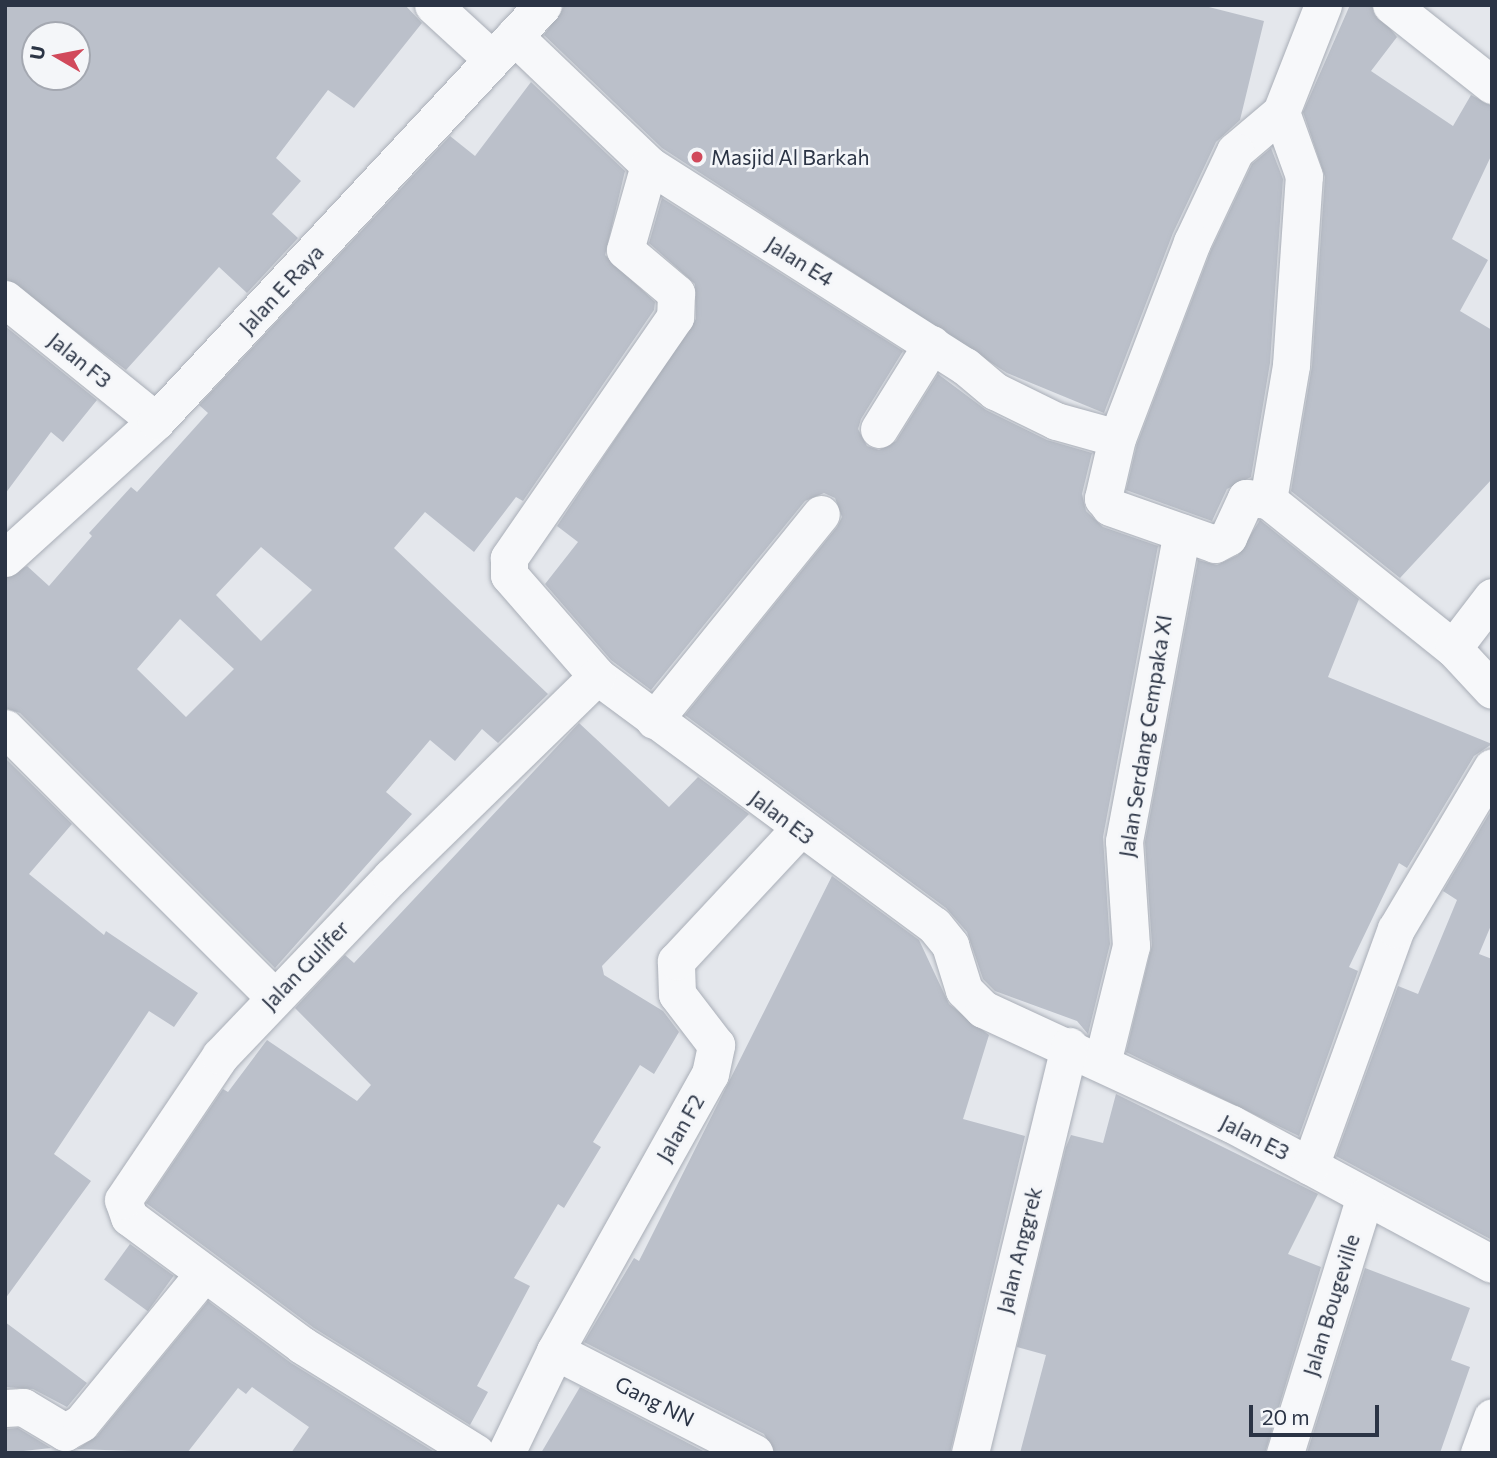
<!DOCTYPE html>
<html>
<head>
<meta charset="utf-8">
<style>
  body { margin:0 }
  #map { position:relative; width:1497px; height:1458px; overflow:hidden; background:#e4e7ec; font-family:Commissioner,sans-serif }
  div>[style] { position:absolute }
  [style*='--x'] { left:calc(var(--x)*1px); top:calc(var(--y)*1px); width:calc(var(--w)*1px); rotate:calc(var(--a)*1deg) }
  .building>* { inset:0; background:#bbc0ca; transform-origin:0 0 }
  .roads { filter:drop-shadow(0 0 2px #a9aeb7) drop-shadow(0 0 2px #a9aeb7) }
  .street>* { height:37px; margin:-18.5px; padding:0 18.5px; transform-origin:18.5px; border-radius:18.5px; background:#f7f8fa }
  .dots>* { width:19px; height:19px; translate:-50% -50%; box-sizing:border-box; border:4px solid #f4f6f9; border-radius:50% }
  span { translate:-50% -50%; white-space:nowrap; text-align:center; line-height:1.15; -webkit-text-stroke:5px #f4f6f9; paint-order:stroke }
  .poi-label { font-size:21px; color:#2b3445 }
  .left { translate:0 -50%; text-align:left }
  .street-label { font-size:21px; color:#2b3445 }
  .frame { position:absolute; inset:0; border:7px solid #2b3445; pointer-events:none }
  .north { position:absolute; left:21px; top:21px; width:70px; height:70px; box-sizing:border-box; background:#f4f6f9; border:2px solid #a4a8b1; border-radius:50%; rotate:280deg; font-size:19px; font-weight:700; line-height:28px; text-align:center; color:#2b3445 }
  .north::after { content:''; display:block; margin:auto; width:24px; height:32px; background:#d1495b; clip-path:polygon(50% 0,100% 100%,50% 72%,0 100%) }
  .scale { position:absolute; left:1249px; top:1405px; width:130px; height:32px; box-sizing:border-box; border:4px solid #2b3445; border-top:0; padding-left:9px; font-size:21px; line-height:24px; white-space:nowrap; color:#2b3445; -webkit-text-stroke:5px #f4f6f9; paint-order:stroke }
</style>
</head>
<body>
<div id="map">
  <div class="building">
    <div style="clip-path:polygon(evenodd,5px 5px,405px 5px,422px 23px,354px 108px,328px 90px,276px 158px,301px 181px,272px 214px,298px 238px,247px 293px,219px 267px,126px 370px,5px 278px,5px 5px,35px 35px,77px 35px,77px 77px,35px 77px,35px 35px)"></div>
    <div style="clip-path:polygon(565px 5px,1201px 5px,1264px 21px,1240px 120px,1216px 142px,1173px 233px,1104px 413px,1007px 373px,662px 148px,544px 35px)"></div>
    <div style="clip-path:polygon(1350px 5px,1371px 5px,1397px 37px,1371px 71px,1453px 126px,1471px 95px,1492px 106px,1492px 154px,1452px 239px,1488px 260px,1460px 311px,1492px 330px,1492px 479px,1400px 578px,1291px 491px,1312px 366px,1325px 177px,1303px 112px)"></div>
    <div style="clip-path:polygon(evenodd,531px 82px,625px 171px,605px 255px,655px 302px,654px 310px,523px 501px,516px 497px,474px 552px,425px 512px,394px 548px,548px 694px,498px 743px,482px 729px,455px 761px,430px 740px,386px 792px,412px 814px,275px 968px,20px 713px,5px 708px,5px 578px,27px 566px,49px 586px,92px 536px,89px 533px,131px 487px,137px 492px,208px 413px,199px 405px,450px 136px,475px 156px,531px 82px,261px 547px,312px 590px,261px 641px,216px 595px,261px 547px,531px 82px,180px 619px,234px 669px,186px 717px,137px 669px,180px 619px)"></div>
    <div style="clip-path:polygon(1271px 148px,1283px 179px,1270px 363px,1251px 477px,1227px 489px,1212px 521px,1126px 490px,1137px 444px,1211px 250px,1252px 164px)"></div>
    <div style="clip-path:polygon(662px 198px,903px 351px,861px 419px,858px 429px,867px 446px,879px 450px,896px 441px,938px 374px,986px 410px,1047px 440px,1092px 453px,1082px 494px,1086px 511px,1103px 527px,1158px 546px,1103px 837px,1110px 944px,1088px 1034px,1077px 1021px,995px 991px,983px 979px,967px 932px,946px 908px,685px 715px,837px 527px,842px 517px,835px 498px,824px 493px,805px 501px,651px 690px,611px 660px,545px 584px,578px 542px,557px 526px,696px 319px,695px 284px,649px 243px)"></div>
    <div style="clip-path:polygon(5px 326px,97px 400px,63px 442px,51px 432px,5px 494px)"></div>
    <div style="clip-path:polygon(1260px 520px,1359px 599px,1328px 677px,1492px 744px,1474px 756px,1407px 868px,1399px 863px,1349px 967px,1358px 971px,1299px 1136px,1126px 1052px,1152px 945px,1145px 842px,1198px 560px,1217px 565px,1238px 555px)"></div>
    <div style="clip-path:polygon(579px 723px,669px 807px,698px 777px,749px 814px,602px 966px,604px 975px,663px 1011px,679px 1032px,654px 1074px,640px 1065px,593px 1142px,601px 1147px,564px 1208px,558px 1204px,514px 1278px,530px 1286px,477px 1386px,488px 1392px,470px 1425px,314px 1328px,146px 1203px,223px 1089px,228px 1092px,267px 1040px,357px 1101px,371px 1085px,295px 1008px,345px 955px,354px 963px)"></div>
    <div style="clip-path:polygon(5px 758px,72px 824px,29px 874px,104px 935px,106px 931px,198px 993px,174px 1027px,149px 1011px,54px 1154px,91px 1181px,5px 1299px)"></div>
    <div style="clip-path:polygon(1492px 809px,1492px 923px,1479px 954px,1492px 959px,1492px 1240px,1336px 1156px,1398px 986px,1418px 994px,1457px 900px,1443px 891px)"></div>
    <div style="clip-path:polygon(832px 876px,919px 940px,949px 1004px,989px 1035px,963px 1119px,1025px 1136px,950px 1453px,775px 1453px,764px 1434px,584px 1342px,634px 1258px,639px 1261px)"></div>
    <div style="clip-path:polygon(1116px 1094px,1318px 1194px,1288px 1254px,1321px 1267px,1265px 1453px,1020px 1453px,1046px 1355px,1017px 1347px,1066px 1147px,1071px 1135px,1103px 1143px)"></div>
    <div style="left:130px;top:1244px;width:54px;height:44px;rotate:36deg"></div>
    <div style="clip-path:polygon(1365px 1268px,1470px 1308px,1451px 1360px,1470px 1367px,1440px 1453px,1307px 1453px)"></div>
    <div style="clip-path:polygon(208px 1301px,291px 1363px,436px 1453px,291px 1453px,309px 1427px,252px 1387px,246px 1394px,238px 1388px,187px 1453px,77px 1449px,97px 1436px)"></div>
    <div style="clip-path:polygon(5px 1322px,87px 1383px,67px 1407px,33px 1389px,5px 1387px)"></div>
    <div style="clip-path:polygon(580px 1387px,707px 1453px,541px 1453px)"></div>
    <div style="clip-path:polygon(18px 1428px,51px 1448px,5px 1453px,5px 1429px)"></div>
  </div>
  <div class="roads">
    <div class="street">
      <div style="--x:433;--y:5;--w:80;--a:42.5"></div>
      <div style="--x:1323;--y:5;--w:115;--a:111.4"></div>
      <div style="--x:1281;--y:112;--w:60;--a:139.7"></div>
      <div style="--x:1235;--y:151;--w:101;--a:115.3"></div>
      <div style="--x:1192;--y:242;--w:210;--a:110.9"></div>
      <div style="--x:1117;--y:438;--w:62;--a:103.1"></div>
      <div style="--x:1103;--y:498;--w:11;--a:52"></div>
      <div style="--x:1110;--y:507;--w:111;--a:19.4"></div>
      <div style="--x:1215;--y:544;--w:15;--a:-28"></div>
      <div style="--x:1228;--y:537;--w:43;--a:-65.2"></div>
      <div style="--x:1246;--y:498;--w:22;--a:5"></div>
      <div style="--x:1268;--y:500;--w:237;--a:38.7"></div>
      <div style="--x:1453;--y:648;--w:57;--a:47.1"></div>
      <div style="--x:1391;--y:5;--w:129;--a:38.4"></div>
      <div style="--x:514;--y:36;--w:187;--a:43.7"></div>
      <div style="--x:649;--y:165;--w:375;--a:32.5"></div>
      <div style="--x:965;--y:366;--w:39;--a:40"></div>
      <div style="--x:995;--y:391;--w:68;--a:26.2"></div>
      <div style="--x:1056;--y:421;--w:63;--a:15.6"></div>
      <div style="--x:649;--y:165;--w:88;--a:105.8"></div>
      <div style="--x:625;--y:250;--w:67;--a:40.1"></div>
      <div style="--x:676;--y:293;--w:24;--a:92"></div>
      <div style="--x:675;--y:317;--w:293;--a:124.6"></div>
      <div style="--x:509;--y:558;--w:17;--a:90"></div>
      <div style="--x:509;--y:575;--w:134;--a:48.9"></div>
      <div style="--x:597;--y:676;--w:419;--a:36.5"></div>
      <div style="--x:934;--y:925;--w:26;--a:51"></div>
      <div style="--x:950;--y:945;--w:47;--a:72.7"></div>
      <div style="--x:964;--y:990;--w:27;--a:45"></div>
      <div style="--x:983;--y:1009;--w:274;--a:24.8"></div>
      <div style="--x:1232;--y:1124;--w:295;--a:28.3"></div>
      <div style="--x:5;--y:299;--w:194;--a:38.9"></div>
      <div style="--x:879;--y:429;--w:100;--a:-58.1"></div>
      <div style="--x:1268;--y:500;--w:137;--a:-80.3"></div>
      <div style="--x:1291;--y:365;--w:189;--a:-86.1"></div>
      <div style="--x:1304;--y:176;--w:68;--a:-109.8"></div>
      <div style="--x:5;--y:558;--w:204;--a:-42.2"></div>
      <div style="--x:156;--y:421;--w:568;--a:-47.07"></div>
      <div style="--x:1453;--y:648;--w:64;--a:-52.6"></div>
      <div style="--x:654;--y:720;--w:265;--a:-51"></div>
      <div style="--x:5;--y:728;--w:380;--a:45"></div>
      <div style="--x:1102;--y:1063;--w:121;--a:-76.1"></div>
      <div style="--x:1131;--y:946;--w:105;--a:-93.8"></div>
      <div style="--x:1124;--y:841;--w:314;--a:-79.4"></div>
      <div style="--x:1310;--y:1166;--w:252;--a:-70.1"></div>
      <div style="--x:1396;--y:929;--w:188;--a:-59.3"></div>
      <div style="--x:555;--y:1351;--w:224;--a:27.1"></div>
      <div style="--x:5;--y:1408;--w:18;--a:-3"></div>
      <div style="--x:23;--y:1407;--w:49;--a:30.8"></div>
      <div style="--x:65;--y:1432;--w:18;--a:-29"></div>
      <div style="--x:81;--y:1423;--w:194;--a:-50.6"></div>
      <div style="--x:476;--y:1453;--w:205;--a:-148.2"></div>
      <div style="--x:302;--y:1345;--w:215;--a:-143.5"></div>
      <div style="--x:129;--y:1217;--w:18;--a:-109"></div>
      <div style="--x:123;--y:1200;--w:174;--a:-56"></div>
      <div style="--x:220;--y:1056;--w:248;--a:-46.3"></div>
      <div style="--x:391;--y:877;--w:288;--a:-44.3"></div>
      <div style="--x:506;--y:1453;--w:113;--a:-64.3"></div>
      <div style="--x:555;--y:1351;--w:317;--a:-60.8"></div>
      <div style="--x:710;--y:1074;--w:30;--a:-78"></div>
      <div style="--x:716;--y:1045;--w:64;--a:-127.4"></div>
      <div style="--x:677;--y:994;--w:33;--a:-92"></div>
      <div style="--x:676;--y:961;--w:179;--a:-47"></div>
      <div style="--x:970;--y:1453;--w:419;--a:-76.3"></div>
      <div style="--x:1285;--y:1453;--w:269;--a:-72.7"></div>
      <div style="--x:1479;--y:1453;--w:38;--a:-70"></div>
    </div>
  </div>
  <div class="dots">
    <div style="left:697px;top:157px;background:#d1495b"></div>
  </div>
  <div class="poi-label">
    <span class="left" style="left:711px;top:157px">Masjid Al Barkah</span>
  </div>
  <div class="street-label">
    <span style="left:800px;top:261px;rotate:32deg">Jalan E4</span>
    <span style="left:281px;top:289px;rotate:-47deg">Jalan E Raya</span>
    <span style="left:80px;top:360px;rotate:39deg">Jalan F3</span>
    <span style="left:1145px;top:736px;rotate:-81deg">Jalan Serdang Cempaka XI</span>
    <span style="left:782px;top:817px;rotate:37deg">Jalan E3</span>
    <span style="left:305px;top:965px;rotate:-46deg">Jalan Gulifer</span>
    <span style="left:680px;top:1128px;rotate:-60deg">Jalan F2</span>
    <span style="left:1255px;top:1137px;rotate:27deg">Jalan E3</span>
    <span style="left:1019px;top:1250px;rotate:-76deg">Jalan Anggrek</span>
    <span style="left:1331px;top:1305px;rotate:-73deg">Jalan Bougeville</span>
    <span style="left:655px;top:1401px;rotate:27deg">Gang NN</span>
  </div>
  <div class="frame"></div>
  <div class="north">U</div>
  <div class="scale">20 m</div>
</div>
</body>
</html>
